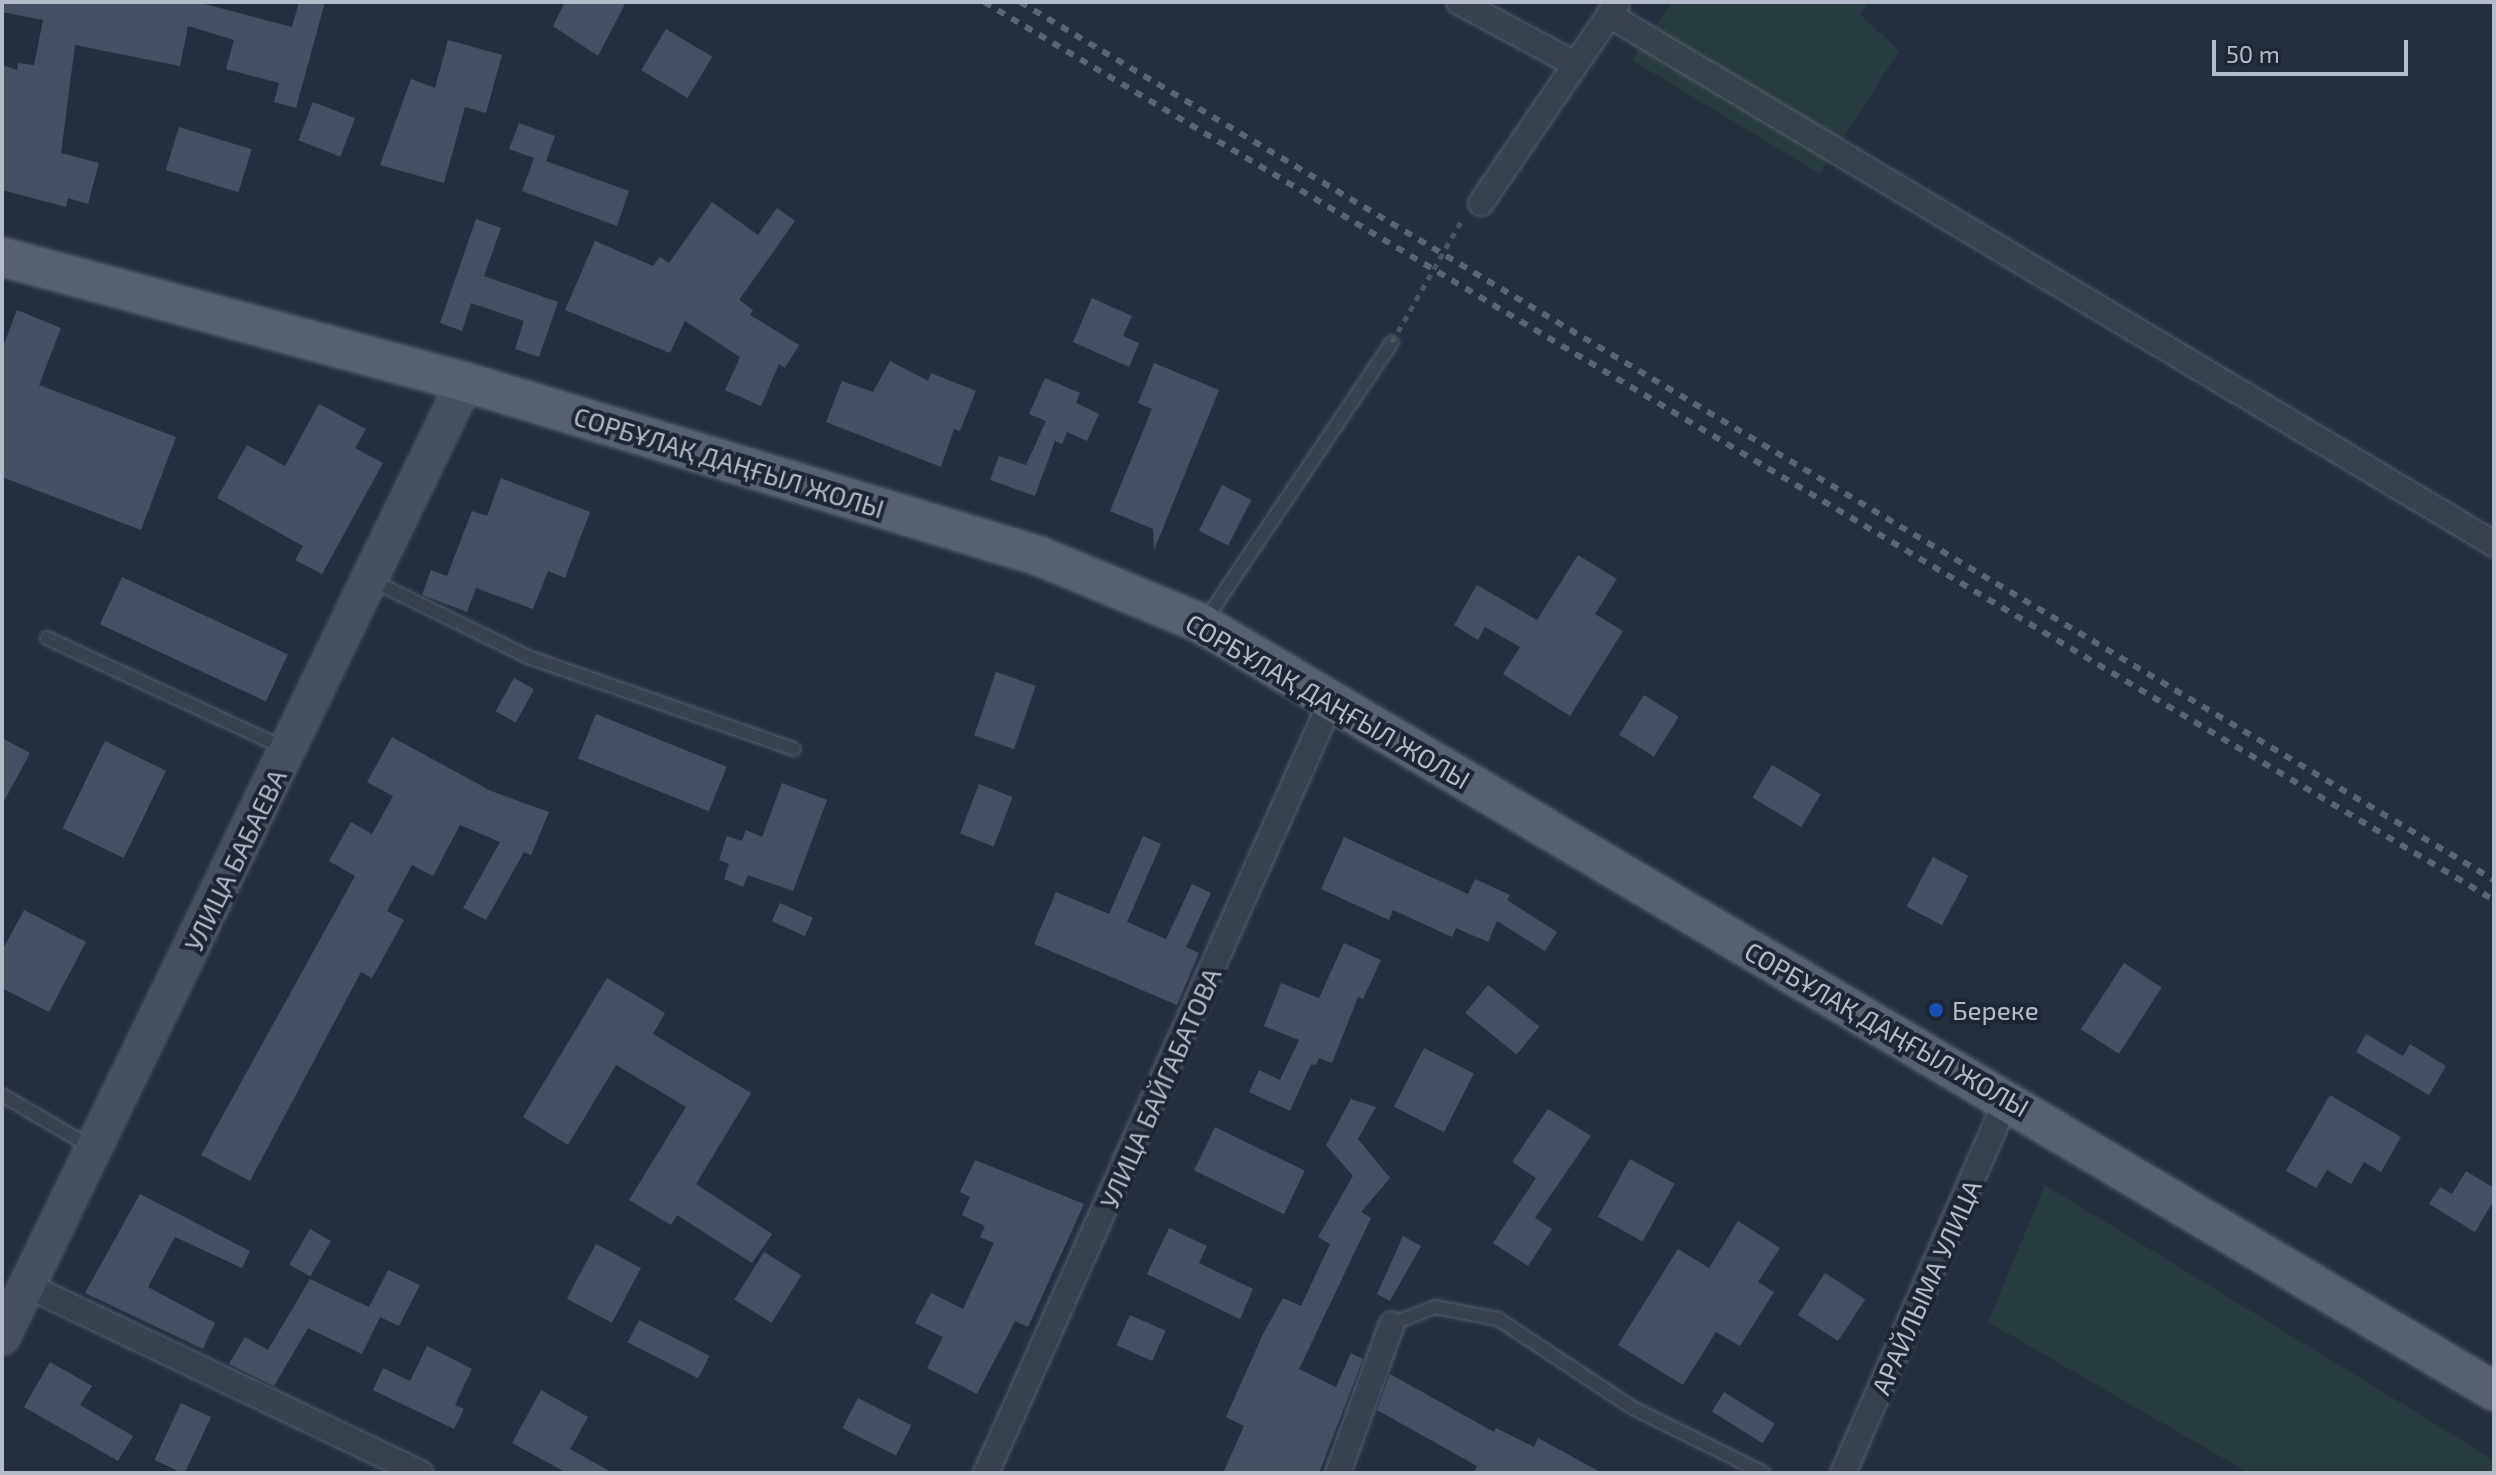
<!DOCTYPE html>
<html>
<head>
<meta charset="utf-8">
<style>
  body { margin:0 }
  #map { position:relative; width:2496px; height:1475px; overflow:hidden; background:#242f3e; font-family:"Exo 2",sans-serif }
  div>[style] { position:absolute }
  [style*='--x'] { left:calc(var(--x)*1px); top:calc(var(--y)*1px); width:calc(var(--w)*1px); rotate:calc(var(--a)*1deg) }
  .green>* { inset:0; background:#263c3f }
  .building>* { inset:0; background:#455162; transform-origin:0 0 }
  .roads { filter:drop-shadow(0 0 2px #565f6c) drop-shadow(0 0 2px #565f6c) }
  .lane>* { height:12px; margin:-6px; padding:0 6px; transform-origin:6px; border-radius:6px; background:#38414e }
  .street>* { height:24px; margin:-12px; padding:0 12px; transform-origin:12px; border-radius:12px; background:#38414e }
  .secondary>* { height:34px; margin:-17px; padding:0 17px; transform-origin:17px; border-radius:17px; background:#465061 }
  .primary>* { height:38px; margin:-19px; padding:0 19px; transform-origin:19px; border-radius:19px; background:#56606e }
  .rail>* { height:6px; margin-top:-3px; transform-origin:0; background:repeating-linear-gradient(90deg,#5a6575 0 8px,transparent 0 16px) }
  .path-bridge>* { height:5px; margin-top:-2.5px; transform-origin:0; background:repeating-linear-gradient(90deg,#44595c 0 6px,transparent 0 12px) }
  .dots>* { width:22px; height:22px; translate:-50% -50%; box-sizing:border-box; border:4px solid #1d2633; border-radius:50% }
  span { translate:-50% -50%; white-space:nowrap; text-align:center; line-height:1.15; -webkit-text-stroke:8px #1d2633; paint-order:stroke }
  .street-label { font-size:26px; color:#b4bcc9 }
  .poi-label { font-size:26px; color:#b4bcc9 }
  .left { translate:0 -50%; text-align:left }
  .frame { position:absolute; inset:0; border:4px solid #b4bcc9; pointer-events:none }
  .scale { position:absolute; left:2212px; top:40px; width:196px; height:36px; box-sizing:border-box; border:4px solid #b4bcc9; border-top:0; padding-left:10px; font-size:24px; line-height:28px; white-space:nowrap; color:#b4bcc9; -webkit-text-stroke:6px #1d2633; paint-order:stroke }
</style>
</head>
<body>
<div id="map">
  <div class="green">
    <div style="clip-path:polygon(1672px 2px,1869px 2px,1860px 14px,1899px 51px,1820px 174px,1632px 60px)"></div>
    <div style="clip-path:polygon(2045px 1185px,2494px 1460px,2494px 1473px,2249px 1473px,1988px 1322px)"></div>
  </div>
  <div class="building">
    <div style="clip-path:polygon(2px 2px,197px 2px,292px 27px,299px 2px,325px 2px,296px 108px,274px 102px,279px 83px,226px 69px,234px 40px,188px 26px,180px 66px,75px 45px,61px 153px,99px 163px,88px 204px,68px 198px,66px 207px,2px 190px,2px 65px,17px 70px,18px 63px,34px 65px,43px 20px,2px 12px)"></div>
    <div style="clip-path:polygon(565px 2px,626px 2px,598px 56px,553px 26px)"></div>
    <div style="left:666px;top:29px;width:54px;height:48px;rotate:31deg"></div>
    <div style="clip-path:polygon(448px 40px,502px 55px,486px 113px,465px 107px,444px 183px,380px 165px,411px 79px,435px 88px)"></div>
    <div style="left:313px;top:102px;width:45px;height:41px;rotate:21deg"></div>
    <div style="clip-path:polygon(519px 123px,555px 136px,546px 161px,629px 191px,617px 226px,522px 191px,534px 158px,509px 149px)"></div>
    <div style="left:179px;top:127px;width:76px;height:45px;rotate:17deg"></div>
    <div style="clip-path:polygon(712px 202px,758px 235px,777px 208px,795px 221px,739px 300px,753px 310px,750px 315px,799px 345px,785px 368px,779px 364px,761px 406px,725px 390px,740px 357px,685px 321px,670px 353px,565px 310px,595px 241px,653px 266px,660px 257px,669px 263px)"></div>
    <div style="clip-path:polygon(476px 219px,501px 228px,484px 276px,558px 302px,539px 357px,515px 349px,524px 321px,471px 303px,462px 331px,440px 323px)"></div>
    <div style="clip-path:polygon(1092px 298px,1132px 316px,1123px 336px,1139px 343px,1129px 367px,1073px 342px)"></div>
    <div style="clip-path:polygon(17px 310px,61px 328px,39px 385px,176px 437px,141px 530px,2px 477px,2px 349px)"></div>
    <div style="clip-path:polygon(890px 361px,928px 381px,931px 373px,976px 391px,960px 431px,954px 429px,941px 467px,826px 422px,842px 381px,873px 392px)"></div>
    <div style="clip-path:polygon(1154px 363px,1219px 390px,1154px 550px,1153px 529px,1110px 511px,1152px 409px,1138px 403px)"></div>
    <div style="clip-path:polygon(1045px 378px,1080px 393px,1076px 403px,1099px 414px,1087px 441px,1067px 432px,1062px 444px,1055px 441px,1035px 496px,990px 480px,999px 456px,1026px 465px,1046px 421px,1029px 414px)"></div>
    <div style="clip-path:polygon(319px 404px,366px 429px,355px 448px,383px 463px,322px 574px,295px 560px,303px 546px,217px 498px,247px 445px,285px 466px)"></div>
    <div style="clip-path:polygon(501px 478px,590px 512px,565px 578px,548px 571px,533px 609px,476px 588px,467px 612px,422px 595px,431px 570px,447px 576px,472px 511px,487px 516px)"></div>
    <div style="left:1222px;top:485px;width:33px;height:51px;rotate:27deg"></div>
    <div style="clip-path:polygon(1578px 555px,1617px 579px,1595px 614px,1623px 631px,1570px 716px,1503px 674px,1520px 647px,1485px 627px,1478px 640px,1454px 625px,1477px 585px,1537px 620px)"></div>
    <div style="left:122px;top:577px;width:183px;height:52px;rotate:25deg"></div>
    <div style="left:996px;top:672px;width:42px;height:67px;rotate:19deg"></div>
    <div style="left:514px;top:678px;width:23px;height:38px;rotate:29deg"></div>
    <div style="left:1644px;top:695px;width:41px;height:47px;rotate:32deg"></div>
    <div style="left:596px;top:714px;width:141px;height:48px;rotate:22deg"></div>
    <div style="clip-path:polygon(392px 737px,491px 791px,549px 812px,531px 855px,524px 852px,486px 920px,463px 908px,500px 842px,460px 825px,433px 876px,412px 865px,387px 911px,404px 920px,372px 978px,361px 972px,250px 1181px,201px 1155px,355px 876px,329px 861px,351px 822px,372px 834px,393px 796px,367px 782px)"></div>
    <div style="clip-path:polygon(2px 738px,30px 753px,2px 805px)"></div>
    <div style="left:105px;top:741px;width:68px;height:97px;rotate:26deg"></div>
    <div style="left:1772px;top:765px;width:57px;height:38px;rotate:31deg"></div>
    <div style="clip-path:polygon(782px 783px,827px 800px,793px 891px,748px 875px,743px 887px,724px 879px,729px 864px,719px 860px,727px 836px,742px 841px,746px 830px,762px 837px)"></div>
    <div style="left:979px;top:784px;width:36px;height:53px;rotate:21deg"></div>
    <div style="clip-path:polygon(1143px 836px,1161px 844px,1127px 922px,1166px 939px,1192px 884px,1211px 893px,1186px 947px,1199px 953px,1177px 1005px,1034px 944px,1056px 892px,1109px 914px)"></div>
    <div style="clip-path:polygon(1344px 837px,1468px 894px,1475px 879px,1510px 895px,1507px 900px,1557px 932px,1545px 951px,1497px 921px,1488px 942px,1456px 928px,1452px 937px,1393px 910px,1389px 920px,1321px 889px)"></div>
    <div style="left:1933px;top:857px;width:40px;height:56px;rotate:28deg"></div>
    <div style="left:780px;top:903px;width:36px;height:20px;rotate:24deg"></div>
    <div style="clip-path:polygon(24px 910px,86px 942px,49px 1012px,2px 988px,2px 951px)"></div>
    <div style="clip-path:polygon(1344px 943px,1381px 960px,1363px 999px,1358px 997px,1332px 1063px,1319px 1058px,1316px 1065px,1311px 1064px,1290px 1111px,1249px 1092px,1259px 1070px,1280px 1080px,1299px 1040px,1264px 1026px,1281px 983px,1319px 998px)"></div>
    <div style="left:2124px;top:963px;width:45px;height:79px;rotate:33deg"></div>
    <div style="clip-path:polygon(607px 978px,665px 1013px,653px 1034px,751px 1093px,696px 1184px,772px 1234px,752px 1263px,677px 1215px,671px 1225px,629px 1200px,686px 1107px,616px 1065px,568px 1145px,523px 1117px)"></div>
    <div style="left:1488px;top:985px;width:66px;height:36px;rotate:39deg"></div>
    <div style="clip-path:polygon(2366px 1034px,2403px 1056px,2410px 1044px,2446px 1066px,2429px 1095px,2356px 1052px)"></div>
    <div style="left:1424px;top:1048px;width:56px;height:66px;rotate:27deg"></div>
    <div style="clip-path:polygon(2330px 1095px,2401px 1137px,2381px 1172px,2364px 1162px,2351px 1184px,2327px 1170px,2316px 1188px,2286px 1171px)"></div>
    <div style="clip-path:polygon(1351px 1099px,1376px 1107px,1358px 1139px,1390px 1178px,1361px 1212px,1371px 1218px,1299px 1369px,1336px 1387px,1351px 1353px,1363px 1359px,1319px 1473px,1223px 1473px,1244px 1426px,1226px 1417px,1263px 1334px,1283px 1298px,1301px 1306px,1330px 1244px,1318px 1237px,1353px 1176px,1326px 1145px)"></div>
    <div style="clip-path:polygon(1548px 1109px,1591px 1136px,1535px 1218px,1552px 1229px,1528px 1266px,1493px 1243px,1536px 1178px,1512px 1162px)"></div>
    <div style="left:1215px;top:1127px;width:100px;height:48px;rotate:26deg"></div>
    <div style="left:1630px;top:1159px;width:51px;height:66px;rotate:29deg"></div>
    <div style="clip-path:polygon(975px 1160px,1084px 1204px,1028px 1327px,1015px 1321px,977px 1394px,927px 1368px,943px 1337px,915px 1323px,931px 1293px,963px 1309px,994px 1243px,980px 1237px,985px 1226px,962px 1215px,970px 1197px,960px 1192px)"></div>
    <div style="clip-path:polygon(2466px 1171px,2494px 1188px,2494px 1200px,2475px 1232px,2429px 1204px,2440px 1187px,2452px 1194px)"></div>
    <div style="clip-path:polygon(140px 1194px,250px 1251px,242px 1268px,175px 1237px,148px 1287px,215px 1323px,203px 1349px,85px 1293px)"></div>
    <div style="clip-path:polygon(1738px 1221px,1780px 1248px,1758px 1282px,1774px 1292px,1740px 1346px,1716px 1332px,1683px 1385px,1618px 1345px,1678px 1249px,1709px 1268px)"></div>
    <div style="clip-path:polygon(1169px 1228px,1207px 1246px,1199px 1263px,1253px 1289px,1240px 1319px,1147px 1274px)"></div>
    <div style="left:310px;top:1229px;width:24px;height:41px;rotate:30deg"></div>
    <div style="clip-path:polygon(1403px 1236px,1421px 1246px,1390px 1301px,1377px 1294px)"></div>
    <div style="left:596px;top:1244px;width:51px;height:62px;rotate:28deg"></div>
    <div style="left:764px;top:1252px;width:44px;height:56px;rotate:32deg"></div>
    <div style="clip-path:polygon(388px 1270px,420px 1285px,399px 1326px,380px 1317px,362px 1354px,308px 1328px,274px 1386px,229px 1364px,245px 1337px,268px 1350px,310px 1279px,369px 1307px)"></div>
    <div style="left:1825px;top:1273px;width:48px;height:50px;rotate:33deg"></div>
    <div style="left:1130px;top:1315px;width:39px;height:33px;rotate:24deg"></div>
    <div style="left:639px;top:1320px;width:79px;height:25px;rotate:27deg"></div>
    <div style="clip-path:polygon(427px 1346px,472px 1369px,455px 1405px,464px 1409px,454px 1429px,373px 1390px,383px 1368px,410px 1381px)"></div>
    <div style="clip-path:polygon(50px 1362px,92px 1386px,80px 1405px,133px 1436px,118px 1461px,24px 1407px)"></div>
    <div style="clip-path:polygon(1390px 1374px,1494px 1432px,1496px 1428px,1534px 1447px,1538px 1438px,1602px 1473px,1473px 1473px,1477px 1466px,1377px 1410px)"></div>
    <div style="clip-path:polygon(541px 1390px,588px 1417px,570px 1449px,613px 1473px,567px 1473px,512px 1443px)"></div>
    <div style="left:1724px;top:1392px;width:60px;height:23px;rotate:32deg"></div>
    <div style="left:858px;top:1398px;width:60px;height:34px;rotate:27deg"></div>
    <div style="left:181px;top:1403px;width:33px;height:63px;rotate:25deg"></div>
  </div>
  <div class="roads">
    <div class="lane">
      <div style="--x:371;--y:580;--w:175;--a:26.1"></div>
      <div style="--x:528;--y:657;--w:281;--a:19.1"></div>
      <div style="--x:1204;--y:622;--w:337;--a:-56.1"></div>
      <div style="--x:47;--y:638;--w:264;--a:24.9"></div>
      <div style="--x:2;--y:1095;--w:103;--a:30.3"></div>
      <div style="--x:1392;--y:1324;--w:46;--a:-21.6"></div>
      <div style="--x:1435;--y:1307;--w:64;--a:10.8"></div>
      <div style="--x:1498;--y:1319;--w:162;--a:33.4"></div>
      <div style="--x:1633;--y:1408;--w:146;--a:26.4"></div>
    </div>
    <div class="street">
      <div style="--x:1459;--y:2;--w:129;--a:28.2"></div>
      <div style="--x:1609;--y:15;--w:1031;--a:30.87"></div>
      <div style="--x:1481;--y:203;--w:241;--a:-55.7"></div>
      <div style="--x:26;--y:1285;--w:437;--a:25.5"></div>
      <div style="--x:986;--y:1473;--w:845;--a:-65.89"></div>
      <div style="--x:1338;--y:1473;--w:158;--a:-70.1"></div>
      <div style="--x:1843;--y:1473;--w:408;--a:-66.3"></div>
    </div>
    <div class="secondary">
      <div style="--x:2;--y:1337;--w:1061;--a:-64.14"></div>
    </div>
    <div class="primary">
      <div style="--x:2;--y:257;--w:480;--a:15.1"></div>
      <div style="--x:465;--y:382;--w:600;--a:16.86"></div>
      <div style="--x:1039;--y:556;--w:177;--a:22.6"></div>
      <div style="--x:1202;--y:624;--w:1503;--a:30.7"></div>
    </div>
  </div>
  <div class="rail">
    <div style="--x:984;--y:2;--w:1757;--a:30.74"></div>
    <div style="--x:1020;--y:2;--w:1716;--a:30.78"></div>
  </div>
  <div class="path-bridge">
    <div style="--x:1392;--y:342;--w:141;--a:-60.2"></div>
  </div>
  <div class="dots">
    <div style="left:1936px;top:1010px;background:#1a4fb4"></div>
  </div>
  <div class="street-label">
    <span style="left:729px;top:462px;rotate:17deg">СОРБҰЛАҚ ДАҢҒЫЛ ЖОЛЫ</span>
    <span style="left:1328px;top:701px;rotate:30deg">СОРБҰЛАҚ ДАҢҒЫЛ ЖОЛЫ</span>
    <span style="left:235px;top:860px;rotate:-64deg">УЛИЦА БАБАЕВА</span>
    <span style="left:1887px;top:1029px;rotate:30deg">СОРБҰЛАҚ ДАҢҒЫЛ ЖОЛЫ</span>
    <span style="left:1160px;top:1088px;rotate:-66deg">УЛИЦА БАЙГАБАТОВА</span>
    <span style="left:1926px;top:1287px;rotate:-66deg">АРАЙЛЫМА УЛИЦА</span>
  </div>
  <div class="poi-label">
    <span class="left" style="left:1952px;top:1010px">Береке</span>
  </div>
  <div class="frame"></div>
  <div class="scale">50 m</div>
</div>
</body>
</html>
